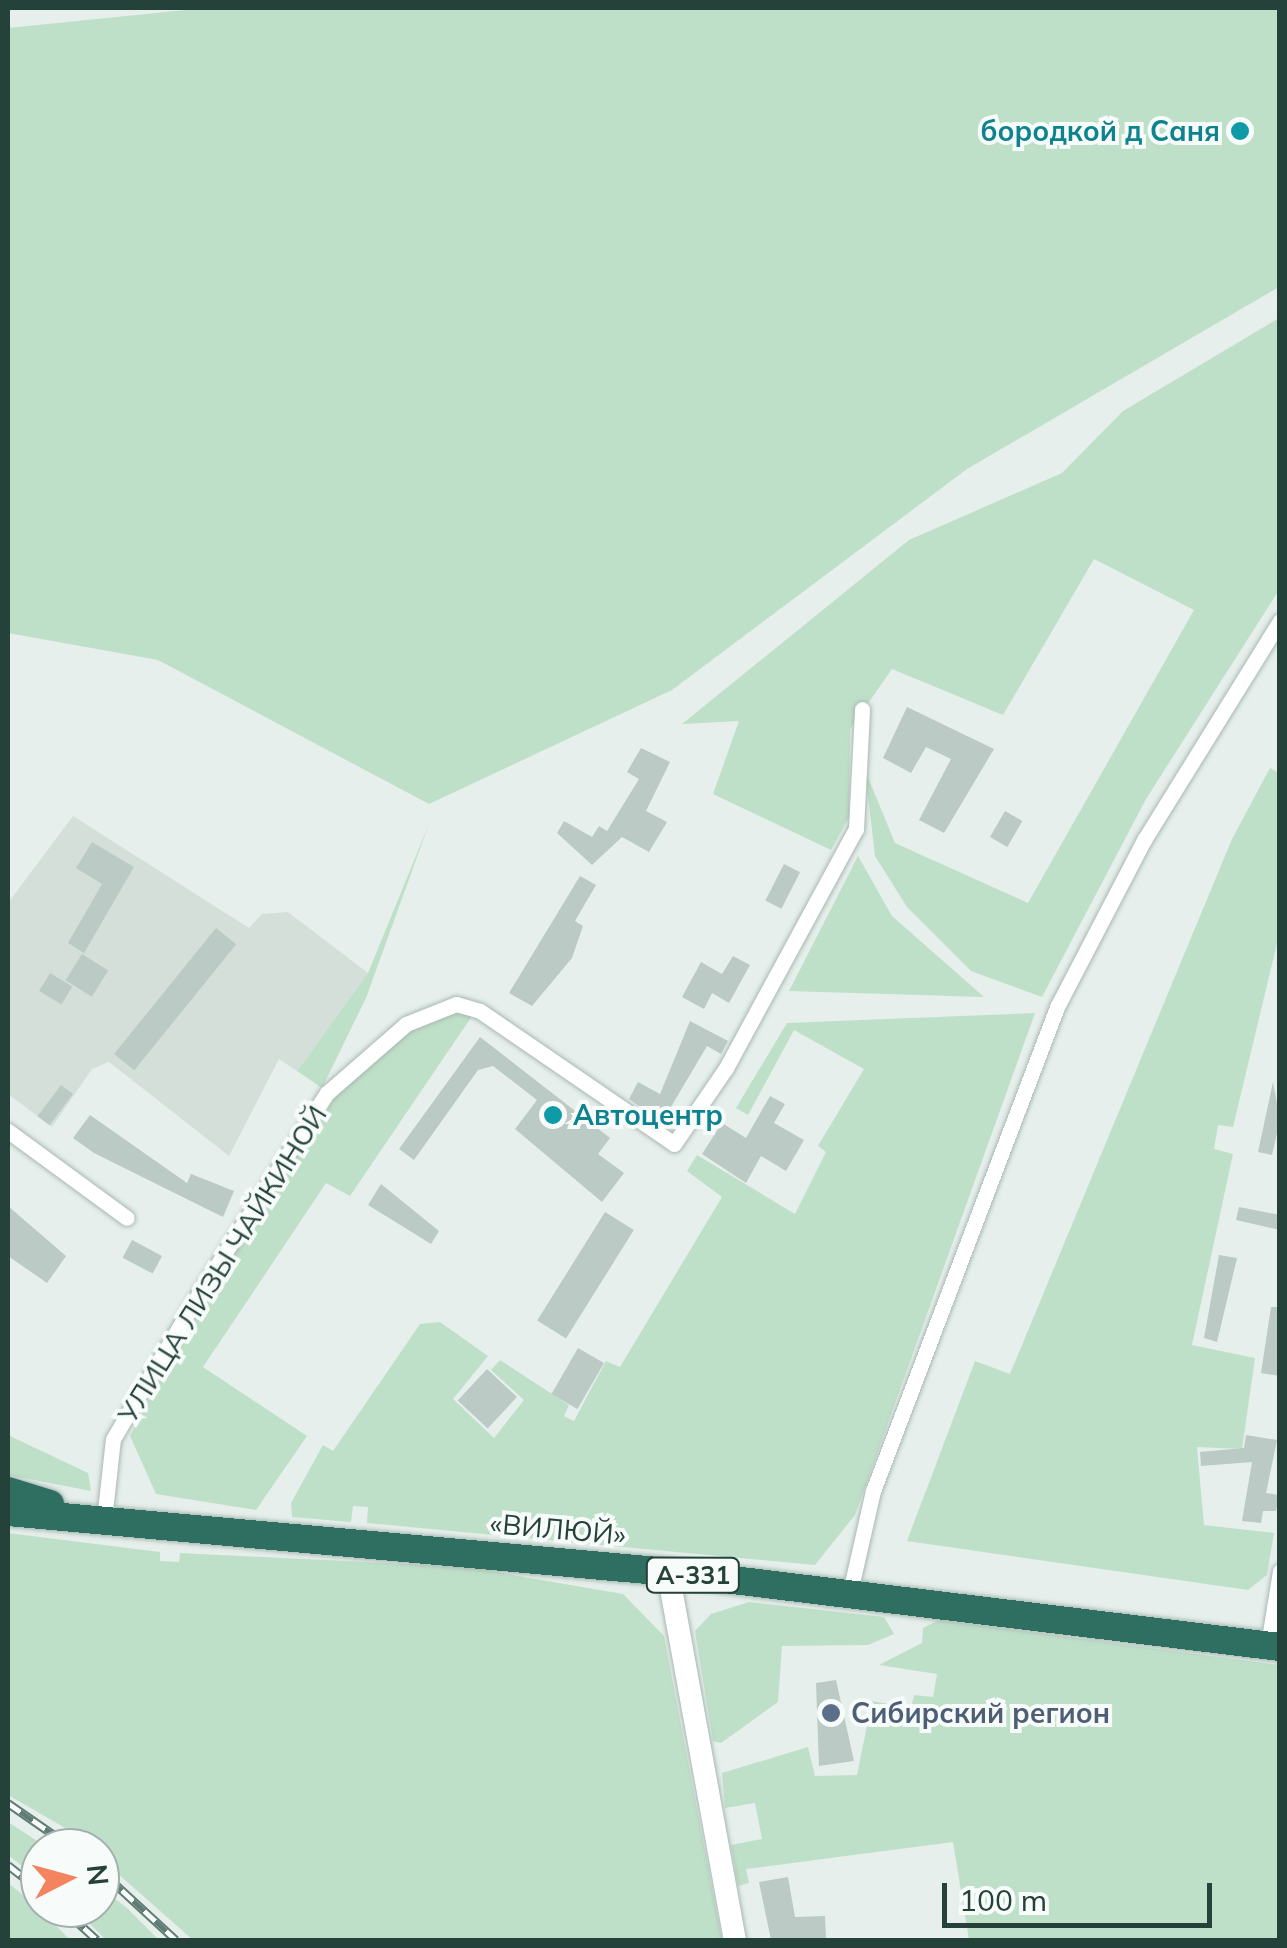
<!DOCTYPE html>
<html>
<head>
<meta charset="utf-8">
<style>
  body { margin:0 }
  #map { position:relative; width:1287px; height:1948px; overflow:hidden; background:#e6efeb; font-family:Mulish,sans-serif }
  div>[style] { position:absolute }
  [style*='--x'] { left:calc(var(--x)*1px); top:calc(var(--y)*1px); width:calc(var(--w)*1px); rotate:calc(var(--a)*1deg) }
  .built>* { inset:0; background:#d4dfda }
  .green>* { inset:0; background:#bfe0c8 }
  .building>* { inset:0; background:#bbcac4; transform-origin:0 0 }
  .roads { filter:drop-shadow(0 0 2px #a8b8b2) drop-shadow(0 0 2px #a8b8b2) }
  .street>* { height:15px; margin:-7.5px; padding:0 7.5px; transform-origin:7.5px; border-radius:7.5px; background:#fff }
  .secondary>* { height:22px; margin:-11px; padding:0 11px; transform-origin:11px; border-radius:11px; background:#fff }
  .highway>* { height:28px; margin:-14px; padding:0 14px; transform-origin:14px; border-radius:14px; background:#2f6f62 }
  .rail>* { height:9px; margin-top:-4.5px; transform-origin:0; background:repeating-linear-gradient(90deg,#f7fbf9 0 15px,#5f7d75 0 30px); box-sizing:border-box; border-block:2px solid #5f7d75 }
  .dots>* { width:28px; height:28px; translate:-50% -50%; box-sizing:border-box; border:5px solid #f7fbf9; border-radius:50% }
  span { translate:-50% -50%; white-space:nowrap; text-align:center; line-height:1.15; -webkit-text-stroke:8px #f7fbf9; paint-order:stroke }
  .shield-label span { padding:2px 8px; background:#f7fbf9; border:2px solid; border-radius:8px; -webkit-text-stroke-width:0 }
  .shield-label { font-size:25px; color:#24423a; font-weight:700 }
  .culture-label { font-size:28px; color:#0d838f; font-weight:700 }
  .right { translate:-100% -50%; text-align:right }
  .left { translate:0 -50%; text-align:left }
  .street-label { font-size:28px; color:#24423a }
  .service-label { font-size:28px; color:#4e5e75; font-weight:700 }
  .frame { position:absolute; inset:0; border:10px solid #24423a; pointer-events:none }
  .north { position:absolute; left:20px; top:1828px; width:100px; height:100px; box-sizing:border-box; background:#f7fbf9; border:2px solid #a3b1ad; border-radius:50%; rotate:84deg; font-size:28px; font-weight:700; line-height:40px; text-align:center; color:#24423a }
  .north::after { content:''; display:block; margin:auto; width:35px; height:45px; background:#f4845f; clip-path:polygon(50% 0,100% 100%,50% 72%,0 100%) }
  .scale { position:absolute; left:942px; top:1883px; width:270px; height:45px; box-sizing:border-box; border:5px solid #24423a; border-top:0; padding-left:12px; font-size:30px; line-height:35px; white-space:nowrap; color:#24423a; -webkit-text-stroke:8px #f7fbf9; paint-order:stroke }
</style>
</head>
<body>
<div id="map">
  <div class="built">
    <div style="clip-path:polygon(73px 816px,249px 928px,262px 914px,288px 912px,368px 973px,297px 1071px,279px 1059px,229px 1156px,109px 1062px,92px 1069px,52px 1127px,8px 1094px,8px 903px)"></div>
  </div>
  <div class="green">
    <div style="clip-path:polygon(205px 8px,1279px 8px,1279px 287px,967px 469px,672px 690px,429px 804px,158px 660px,8px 633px,8px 28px)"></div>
    <div style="clip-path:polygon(1279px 318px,1279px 590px,1146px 799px,1042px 997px,971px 971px,907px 907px,875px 856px,865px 770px,895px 843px,1028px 903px,1194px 610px,1094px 559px,1003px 715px,892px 669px,850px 729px,849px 817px,831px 850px,713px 794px,739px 721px,682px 724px,909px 540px,1062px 473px,1123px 411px)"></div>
    <div style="clip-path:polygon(1270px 768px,1279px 773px,1279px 935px,1233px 1127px,1218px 1125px,1214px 1149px,1233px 1154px,1192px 1345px,1255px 1358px,1242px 1449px,1197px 1447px,1204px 1525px,1274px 1533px,1267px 1575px,1248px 1590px,907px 1541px,975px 1361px,1010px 1374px,1232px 839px)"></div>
    <div style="clip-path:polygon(429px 824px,366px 998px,322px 1088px,297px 1071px,368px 973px)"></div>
    <div style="clip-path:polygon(858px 856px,892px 916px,984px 997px,789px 991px)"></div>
    <div style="clip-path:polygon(449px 1011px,474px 1013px,350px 1196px,326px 1183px,203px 1367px,307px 1436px,256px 1510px,156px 1494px,130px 1436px,206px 1293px,338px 1093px,400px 1033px)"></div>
    <div style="clip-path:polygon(1035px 1013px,855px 1515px,815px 1565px,367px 1523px,368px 1507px,353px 1506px,351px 1522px,292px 1517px,291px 1503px,323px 1445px,333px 1451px,420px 1324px,440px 1322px,488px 1356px,453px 1399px,494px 1438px,524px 1400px,491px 1370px,500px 1360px,569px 1405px,564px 1416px,574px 1421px,606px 1361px,620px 1367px,722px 1197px,687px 1171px,697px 1155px,795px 1214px,826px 1152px,818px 1146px,864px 1069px,794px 1030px,748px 1115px,736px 1108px,787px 1023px)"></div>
    <div style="clip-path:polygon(8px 1435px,88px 1473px,91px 1491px,8px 1475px)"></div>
    <div style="clip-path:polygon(8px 1533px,160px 1552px,160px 1561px,179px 1562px,180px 1553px,466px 1567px,623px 1594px,664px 1636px,722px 1940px,193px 1940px,100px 1858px,100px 1848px,8px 1795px)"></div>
    <div style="clip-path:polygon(749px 1602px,884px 1617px,894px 1634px,868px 1645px,782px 1646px,778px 1702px,721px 1743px,713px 1741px,695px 1631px,711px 1614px)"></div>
    <div style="clip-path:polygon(939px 1620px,1279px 1665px,1279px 1940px,969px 1940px,953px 1842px,746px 1869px,749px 1883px,738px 1886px,731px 1845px,762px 1839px,755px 1803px,725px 1808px,722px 1773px,808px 1747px,815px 1776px,857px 1775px,872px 1701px,911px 1708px,914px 1695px,933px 1697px,937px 1674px,879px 1665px,922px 1643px,923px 1628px)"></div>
    <div style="clip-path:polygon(8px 1822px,48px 1848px,40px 1848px,40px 1880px,8px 1855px)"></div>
    <div style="clip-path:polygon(8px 1883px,38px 1907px,70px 1940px,8px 1940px)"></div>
    <div style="clip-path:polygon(100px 1888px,126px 1907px,159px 1940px,106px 1940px,74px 1908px,100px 1908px)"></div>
  </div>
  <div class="building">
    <div style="clip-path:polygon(907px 707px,994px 749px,944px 833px,919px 820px,951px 759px,926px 747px,911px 773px,883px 758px)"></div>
    <div style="clip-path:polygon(641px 748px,670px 762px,646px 811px,667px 822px,649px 852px,622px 837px,592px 865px,557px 833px,564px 821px,592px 837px,599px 826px,607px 831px,639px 779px,627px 772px)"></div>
    <div style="left:1005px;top:811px;width:20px;height:30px;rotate:30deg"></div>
    <div style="clip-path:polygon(92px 842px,134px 867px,84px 953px,68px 943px,102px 884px,76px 868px)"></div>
    <div style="left:784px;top:864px;width:18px;height:41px;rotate:27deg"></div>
    <div style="clip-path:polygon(580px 876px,596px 885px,575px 921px,583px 926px,572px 958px,532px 1006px,509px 993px)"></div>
    <div style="left:216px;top:928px;width:26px;height:162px;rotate:39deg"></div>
    <div style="left:82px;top:954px;width:31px;height:31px;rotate:32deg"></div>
    <div style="clip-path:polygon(733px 956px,750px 965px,729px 1003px,712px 993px,704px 1009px,682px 997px,701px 962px,722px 974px)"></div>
    <div style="left:50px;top:973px;width:26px;height:21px;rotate:31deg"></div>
    <div style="clip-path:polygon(690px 1021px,728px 1041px,721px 1054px,707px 1046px,662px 1122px,629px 1099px,638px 1082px,660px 1094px)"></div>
    <div style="clip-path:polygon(480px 1037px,610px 1138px,598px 1154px,624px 1173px,602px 1202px,515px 1129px,537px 1100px,493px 1066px,478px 1070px,414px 1160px,399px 1149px)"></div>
    <div style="clip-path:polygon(1273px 1082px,1280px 1120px,1272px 1155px,1258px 1152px)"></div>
    <div style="left:61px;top:1085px;width:15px;height:39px;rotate:37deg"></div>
    <div style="clip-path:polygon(770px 1096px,785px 1104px,774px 1123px,804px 1140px,786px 1171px,761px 1156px,746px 1183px,702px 1154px,722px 1123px,746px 1138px)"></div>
    <div style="clip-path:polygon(90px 1115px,187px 1183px,191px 1174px,234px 1191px,223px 1217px,94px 1153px,73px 1138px)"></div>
    <div style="clip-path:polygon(381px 1184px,439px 1231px,431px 1244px,368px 1205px)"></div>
    <div style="clip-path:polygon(8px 1206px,66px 1256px,47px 1283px,8px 1256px)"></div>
    <div style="clip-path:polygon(1239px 1207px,1280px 1215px,1280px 1230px,1236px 1220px)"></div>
    <div style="left:605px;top:1212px;width:34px;height:128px;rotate:32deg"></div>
    <div style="left:132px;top:1240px;width:34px;height:20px;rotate:28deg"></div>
    <div style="clip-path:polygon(1219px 1255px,1237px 1258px,1217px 1342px,1204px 1338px)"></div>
    <div style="clip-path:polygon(1271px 1307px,1280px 1307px,1280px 1376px,1261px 1373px)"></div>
    <div style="left:578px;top:1348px;width:30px;height:53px;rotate:30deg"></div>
    <div style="left:487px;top:1369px;width:41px;height:43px;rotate:43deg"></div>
    <div style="clip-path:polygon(1246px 1435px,1277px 1440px,1266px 1493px,1279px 1495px,1276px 1511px,1263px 1511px,1261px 1523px,1242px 1521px,1252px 1462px,1201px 1466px,1200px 1452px,1244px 1448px)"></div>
    <div style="clip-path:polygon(836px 1680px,854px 1761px,819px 1766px,816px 1683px)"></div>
    <div style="clip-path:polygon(788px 1877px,795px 1917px,825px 1916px,826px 1938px,771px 1940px,759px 1882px)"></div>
  </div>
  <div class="roads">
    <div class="street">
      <div style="--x:8;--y:1131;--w:147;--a:36.2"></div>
      <div style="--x:104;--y:1520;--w:81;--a:-83.7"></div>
      <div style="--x:113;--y:1439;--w:171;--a:-59.4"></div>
      <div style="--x:200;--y:1292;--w:236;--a:-57.5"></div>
      <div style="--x:327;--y:1093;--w:105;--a:-41.1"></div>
      <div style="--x:406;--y:1024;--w:54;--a:-21.8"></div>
      <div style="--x:456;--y:1004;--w:25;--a:16"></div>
      <div style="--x:480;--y:1011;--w:235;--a:34.4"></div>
      <div style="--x:674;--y:1144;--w:92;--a:-55.6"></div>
      <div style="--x:726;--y:1068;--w:272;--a:-61.5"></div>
      <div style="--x:856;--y:829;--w:120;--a:-87.1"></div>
      <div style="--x:850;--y:1592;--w:104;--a:-77.2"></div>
      <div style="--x:873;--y:1491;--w:518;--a:-69.18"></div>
      <div style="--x:1057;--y:1007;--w:188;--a:-62.5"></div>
      <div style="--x:1144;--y:840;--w:258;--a:-58.2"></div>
      <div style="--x:1268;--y:1645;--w:75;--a:-80.8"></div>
    </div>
    <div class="secondary">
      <div style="--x:668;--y:1572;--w:374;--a:79.7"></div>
    </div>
    <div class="highway">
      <div style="--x:8;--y:1491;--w:44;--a:17.2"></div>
      <div style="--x:8;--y:1512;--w:663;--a:5.19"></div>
      <div style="--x:668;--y:1572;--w:617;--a:6.99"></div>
    </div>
  </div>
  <div class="rail">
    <div style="--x:8;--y:1803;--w:79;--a:34.7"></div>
    <div style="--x:8;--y:1865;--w:41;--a:38"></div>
    <div style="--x:100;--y:1870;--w:103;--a:42.6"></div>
    <div style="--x:62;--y:1908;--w:47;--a:42.4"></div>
  </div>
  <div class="dots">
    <div style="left:1240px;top:131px;background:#0f9aa8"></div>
    <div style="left:553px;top:1115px;background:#0f9aa8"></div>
    <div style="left:831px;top:1713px;background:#5c6f8a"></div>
  </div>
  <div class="shield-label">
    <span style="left:693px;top:1575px">А-331</span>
  </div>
  <div class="culture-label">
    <span class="right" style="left:1220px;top:131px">бородкой д Саня</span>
    <span class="left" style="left:573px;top:1115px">Автоцентр</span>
  </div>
  <div class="street-label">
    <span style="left:222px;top:1264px;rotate:-58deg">УЛИЦА ЛИЗЫ ЧАЙКИНОЙ</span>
    <span style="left:558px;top:1529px;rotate:5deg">«ВИЛЮЙ»</span>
  </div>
  <div class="service-label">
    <span class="left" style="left:851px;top:1713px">Сибирский регион</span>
  </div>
  <div class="frame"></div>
  <div class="north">N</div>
  <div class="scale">100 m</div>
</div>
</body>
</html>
